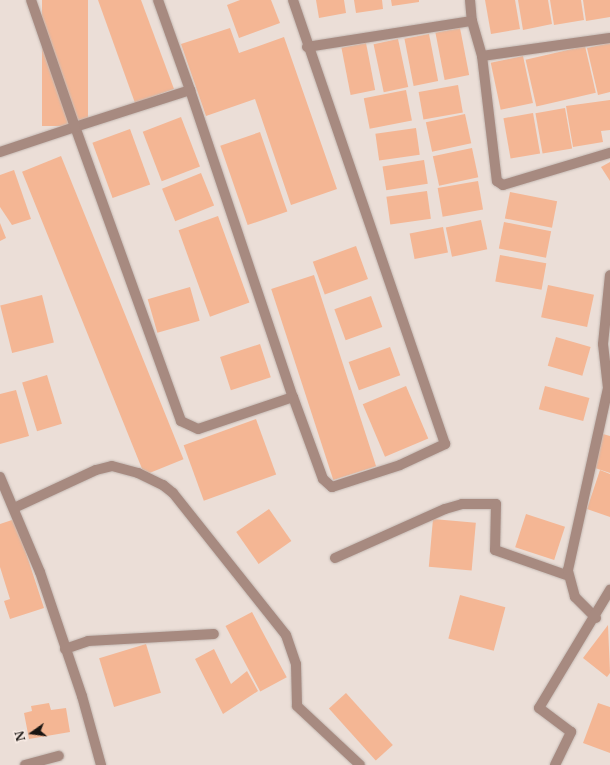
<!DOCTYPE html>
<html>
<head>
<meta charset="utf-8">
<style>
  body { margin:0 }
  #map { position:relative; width:610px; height:765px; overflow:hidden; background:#ebded7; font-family:"Libre Baskerville",serif }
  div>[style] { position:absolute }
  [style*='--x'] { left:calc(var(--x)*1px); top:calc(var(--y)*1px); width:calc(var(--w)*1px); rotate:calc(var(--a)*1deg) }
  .building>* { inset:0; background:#f4b694; transform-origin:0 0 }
  .roads { filter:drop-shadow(0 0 1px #c5bab4) drop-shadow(0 0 1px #c5bab4) }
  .service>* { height:10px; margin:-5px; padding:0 5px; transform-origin:5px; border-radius:5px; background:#a78a80 }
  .minor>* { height:10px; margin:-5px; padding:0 5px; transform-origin:5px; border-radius:5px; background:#a78a80 }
  .tertiary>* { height:10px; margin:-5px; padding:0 5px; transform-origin:5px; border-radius:5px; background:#a78a80 }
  span { translate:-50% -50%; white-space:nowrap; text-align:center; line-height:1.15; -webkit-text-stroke:3px #f8ebe4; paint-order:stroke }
  .north { position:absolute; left:12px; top:713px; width:40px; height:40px; -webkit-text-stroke:3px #f8ebe4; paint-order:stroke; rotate:256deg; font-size:11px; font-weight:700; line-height:16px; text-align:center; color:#191512 }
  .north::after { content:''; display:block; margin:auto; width:14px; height:18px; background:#191512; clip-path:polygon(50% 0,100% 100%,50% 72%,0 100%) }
</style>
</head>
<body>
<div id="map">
  <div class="building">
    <div style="left:42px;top:0;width:46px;height:126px"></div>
    <div style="clip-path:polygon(98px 0,141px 0,174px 89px,135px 103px)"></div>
    <div style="clip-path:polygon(240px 0,271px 0,280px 23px,239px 38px,227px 5px)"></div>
    <div style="clip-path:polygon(316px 0,344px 0,346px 13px,319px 18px)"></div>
    <div style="clip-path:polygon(354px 0,382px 0,383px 9px,356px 13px)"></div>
    <div style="clip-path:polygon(391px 0,419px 0,419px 2px,392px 6px)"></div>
    <div style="clip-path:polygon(485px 0,515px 0,520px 29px,491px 34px)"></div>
    <div style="clip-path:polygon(518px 0,548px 0,552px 24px,523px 30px)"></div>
    <div style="clip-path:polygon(550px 0,581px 0,584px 20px,554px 25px)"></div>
    <div style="clip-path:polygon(583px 0,610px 0,610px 17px,586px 21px)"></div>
    <div style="clip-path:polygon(230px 28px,239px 53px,284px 37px,337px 189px,291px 205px,255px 99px,206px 116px,181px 44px)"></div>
    <div style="left:460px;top:28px;width:48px;height:25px;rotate:79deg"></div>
    <div style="left:429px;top:34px;width:48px;height:25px;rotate:79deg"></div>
    <div style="left:398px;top:39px;width:49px;height:25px;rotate:78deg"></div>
    <div style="left:366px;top:43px;width:48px;height:25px;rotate:79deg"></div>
    <div style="clip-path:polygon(610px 43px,610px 92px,598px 95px,587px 48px)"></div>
    <div style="left:585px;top:46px;width:48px;height:61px;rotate:77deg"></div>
    <div style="left:523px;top:56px;width:48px;height:33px;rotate:78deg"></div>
    <div style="left:458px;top:85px;width:28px;height:40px;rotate:80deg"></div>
    <div style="left:406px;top:90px;width:31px;height:43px;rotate:79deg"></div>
    <div style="clip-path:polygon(610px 100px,610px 130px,601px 131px,603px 142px,573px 147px,566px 106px)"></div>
    <div style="left:565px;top:108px;width:41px;height:30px;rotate:80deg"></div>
    <div style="left:533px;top:113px;width:41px;height:30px;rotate:80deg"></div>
    <div style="left:465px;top:114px;width:30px;height:40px;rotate:78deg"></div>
    <div style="left:181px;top:117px;width:53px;height:41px;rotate:69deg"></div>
    <div style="left:416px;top:128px;width:27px;height:41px;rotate:82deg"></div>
    <div style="left:130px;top:129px;width:59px;height:40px;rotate:70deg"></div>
    <div style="left:260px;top:132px;width:84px;height:42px;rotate:71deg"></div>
    <div style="left:472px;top:148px;width:30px;height:40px;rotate:78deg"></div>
    <div style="left:61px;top:156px;width:327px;height:42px;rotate:68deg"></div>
    <div style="left:424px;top:160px;width:24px;height:42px;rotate:81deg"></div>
    <div style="clip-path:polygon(610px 162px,610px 181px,601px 167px)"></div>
    <div style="clip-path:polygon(14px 170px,31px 219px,12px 225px,0 207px,0 175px)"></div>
    <div style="left:201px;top:173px;width:35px;height:42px;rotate:68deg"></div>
    <div style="left:478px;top:181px;width:29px;height:41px;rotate:80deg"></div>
    <div style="left:427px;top:191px;width:28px;height:41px;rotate:82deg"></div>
    <div style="left:510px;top:192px;width:48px;height:27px;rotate:11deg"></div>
    <div style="left:218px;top:216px;width:92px;height:42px;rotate:70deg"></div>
    <div style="left:481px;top:220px;width:30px;height:36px;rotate:78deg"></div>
    <div style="left:504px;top:222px;width:48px;height:27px;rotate:11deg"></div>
    <div style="clip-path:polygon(0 223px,6px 238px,0 241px)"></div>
    <div style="left:443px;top:227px;width:26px;height:34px;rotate:79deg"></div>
    <div style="left:356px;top:246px;width:35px;height:46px;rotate:70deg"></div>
    <div style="left:500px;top:255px;width:47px;height:27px;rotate:10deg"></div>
    <div style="left:314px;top:275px;width:201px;height:45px;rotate:72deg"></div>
    <div style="left:548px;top:285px;width:47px;height:33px;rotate:12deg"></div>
    <div style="left:190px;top:287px;width:35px;height:44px;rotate:74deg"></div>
    <div style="left:42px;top:295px;width:49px;height:43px;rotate:76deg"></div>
    <div style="left:371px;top:296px;width:33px;height:39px;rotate:70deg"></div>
    <div style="left:556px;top:337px;width:36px;height:30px;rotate:16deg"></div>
    <div style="left:260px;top:344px;width:35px;height:42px;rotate:72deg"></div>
    <div style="left:390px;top:347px;width:30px;height:44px;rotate:70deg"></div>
    <div style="left:47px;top:375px;width:51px;height:26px;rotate:73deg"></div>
    <div style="left:406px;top:386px;width:57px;height:47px;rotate:67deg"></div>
    <div style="left:545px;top:386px;width:46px;height:24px;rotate:15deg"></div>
    <div style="clip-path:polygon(16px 390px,29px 436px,0 444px,0 394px)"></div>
    <div style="left:256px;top:419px;width:59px;height:77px;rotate:70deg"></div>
    <div style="clip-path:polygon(603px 434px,610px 436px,610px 473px,592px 467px)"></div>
    <div style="clip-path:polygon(600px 470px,610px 474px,610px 517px,587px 509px)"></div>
    <div style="left:269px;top:509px;width:39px;height:40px;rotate:55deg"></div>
    <div style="left:526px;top:514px;width:41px;height:35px;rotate:18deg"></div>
    <div style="clip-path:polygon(15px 519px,44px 608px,10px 619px,4px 601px,10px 599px,0 567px,0 524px)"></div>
    <div style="left:433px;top:519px;width:43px;height:48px;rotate:5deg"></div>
    <div style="left:460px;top:595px;width:47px;height:45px;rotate:15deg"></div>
    <div style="left:252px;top:612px;width:74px;height:30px;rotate:62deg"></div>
    <div style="clip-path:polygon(608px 625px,610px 673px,607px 677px,583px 658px)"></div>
    <div style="left:146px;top:644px;width:51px;height:49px;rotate:73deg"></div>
    <div style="clip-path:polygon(214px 649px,231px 684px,247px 671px,258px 691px,223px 714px,195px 659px)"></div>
    <div style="left:346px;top:693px;width:70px;height:23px;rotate:48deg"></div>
    <div style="clip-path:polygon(49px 703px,51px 710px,66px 708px,70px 732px,29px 739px,24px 713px,32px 711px,31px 706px)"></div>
    <div style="clip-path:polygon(598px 703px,610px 707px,610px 753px,583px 743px)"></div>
  </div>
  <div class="roads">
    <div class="service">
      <div style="--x:335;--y:558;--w:120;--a:-24"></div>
      <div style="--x:445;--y:509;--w:18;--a:-16"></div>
      <div style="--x:462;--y:504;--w:34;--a:0"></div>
      <div style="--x:496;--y:504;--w:46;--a:91.2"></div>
      <div style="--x:495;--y:550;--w:78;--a:19.4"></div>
      <div style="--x:65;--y:649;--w:24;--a:-19"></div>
      <div style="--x:88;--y:641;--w:126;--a:-3.2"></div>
      <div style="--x:25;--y:765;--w:35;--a:-15"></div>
    </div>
    <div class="minor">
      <div style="--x:158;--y:0;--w:96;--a:70.4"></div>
      <div style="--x:470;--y:0;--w:21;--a:85"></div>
      <div style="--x:307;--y:47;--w:167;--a:-9"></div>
      <div style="--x:472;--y:21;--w:36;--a:74"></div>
      <div style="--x:482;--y:56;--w:129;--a:-8"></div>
      <div style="--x:482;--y:56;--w:126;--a:83.2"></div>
      <div style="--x:497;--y:181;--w:7;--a:34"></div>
      <div style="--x:503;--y:185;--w:112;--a:-16.7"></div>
      <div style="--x:190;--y:90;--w:324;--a:71.5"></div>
      <div style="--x:293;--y:397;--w:100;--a:161.4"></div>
      <div style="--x:198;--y:429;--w:19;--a:-155"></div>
      <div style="--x:181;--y:421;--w:313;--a:-109.8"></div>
      <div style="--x:75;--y:127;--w:121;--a:-17.8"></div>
      <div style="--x:0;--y:152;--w:79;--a:-18.4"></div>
      <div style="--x:75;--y:127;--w:134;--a:-109.1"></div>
      <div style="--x:293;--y:397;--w:87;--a:69.9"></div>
      <div style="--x:323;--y:479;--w:12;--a:42"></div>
      <div style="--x:332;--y:487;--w:71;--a:-17.9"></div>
      <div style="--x:400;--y:465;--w:50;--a:-25"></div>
      <div style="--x:445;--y:444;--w:469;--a:-108.9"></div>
      <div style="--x:14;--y:508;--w:90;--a:-24.9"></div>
      <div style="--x:96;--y:470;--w:16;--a:-14"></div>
      <div style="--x:112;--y:466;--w:27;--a:15"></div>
      <div style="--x:138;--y:473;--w:28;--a:26"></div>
      <div style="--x:163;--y:485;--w:13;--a:39"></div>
      <div style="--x:173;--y:493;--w:181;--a:51.5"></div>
      <div style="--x:286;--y:635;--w:31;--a:71"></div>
      <div style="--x:296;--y:664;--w:42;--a:88.6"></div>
      <div style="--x:297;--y:706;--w:86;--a:43.1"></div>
      <div style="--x:596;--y:618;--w:30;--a:-135"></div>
      <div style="--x:575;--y:597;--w:28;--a:-105"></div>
      <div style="--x:568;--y:570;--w:186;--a:-77.6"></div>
      <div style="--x:608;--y:388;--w:44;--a:-96.5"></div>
      <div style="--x:603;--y:344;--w:69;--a:-84.2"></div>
      <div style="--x:555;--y:765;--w:37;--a:-64"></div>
      <div style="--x:571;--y:732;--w:40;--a:-143"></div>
      <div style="--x:539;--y:708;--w:138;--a:-59"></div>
    </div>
    <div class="tertiary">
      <div style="--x:0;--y:477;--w:103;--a:67.2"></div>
      <div style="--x:40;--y:572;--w:131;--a:71.3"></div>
      <div style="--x:82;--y:696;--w:72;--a:74.6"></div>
    </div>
  </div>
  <div class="north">N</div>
</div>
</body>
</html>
